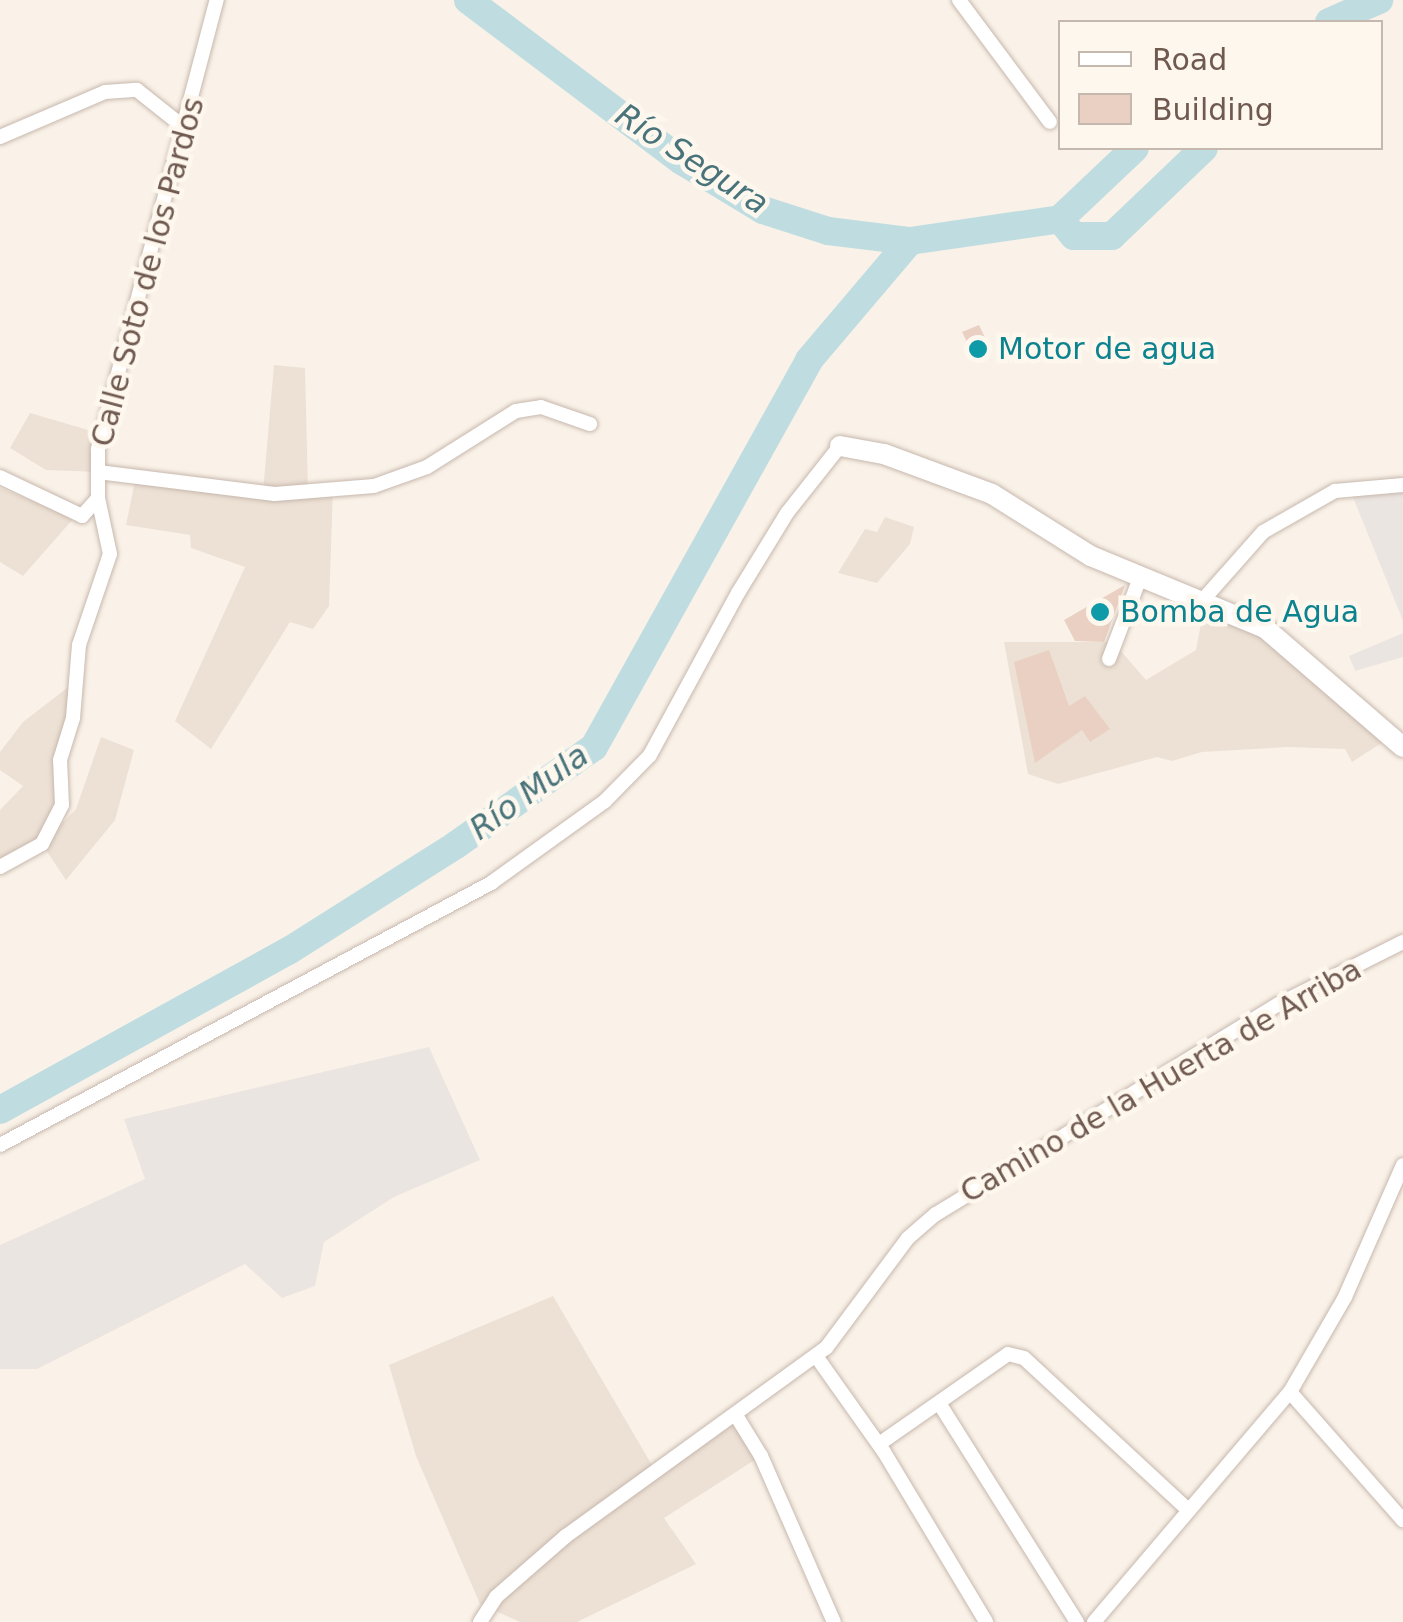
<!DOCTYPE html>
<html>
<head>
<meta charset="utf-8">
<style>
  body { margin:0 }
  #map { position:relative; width:1403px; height:1622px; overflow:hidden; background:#faf2e8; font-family:"DejaVu Sans",sans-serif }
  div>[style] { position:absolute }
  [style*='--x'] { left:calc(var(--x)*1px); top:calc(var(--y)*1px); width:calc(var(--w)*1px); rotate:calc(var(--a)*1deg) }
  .residential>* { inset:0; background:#ede1d5 }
  .industrial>* { inset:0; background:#ebe5e1 }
  .river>* { height:28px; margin:-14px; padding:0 14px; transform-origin:14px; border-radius:14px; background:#bfdde1 }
  .building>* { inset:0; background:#e9d0c2 }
  .roads { filter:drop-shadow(0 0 2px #c7b8ae) drop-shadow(0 0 2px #c7b8ae) }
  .street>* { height:14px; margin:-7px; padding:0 7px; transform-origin:7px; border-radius:7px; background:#fff }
  .secondary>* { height:20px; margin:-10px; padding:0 10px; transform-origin:10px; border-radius:10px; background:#fff }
  .dots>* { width:28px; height:28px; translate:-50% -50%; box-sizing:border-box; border:5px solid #fdf7ee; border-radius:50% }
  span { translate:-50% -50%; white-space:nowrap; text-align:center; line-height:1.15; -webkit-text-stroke:9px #fdf7ee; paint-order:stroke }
  .street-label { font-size:30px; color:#705a50 }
  .culture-label { font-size:30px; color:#0d838f }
  .left { translate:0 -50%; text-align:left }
  .water-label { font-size:32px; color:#49737a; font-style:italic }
  .legend { position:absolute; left:1058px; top:20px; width:325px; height:130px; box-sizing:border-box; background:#fdf7ee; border:2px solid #c5b8af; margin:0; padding:12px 18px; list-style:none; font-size:30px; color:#705a50 }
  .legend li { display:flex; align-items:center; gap:20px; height:50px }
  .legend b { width:50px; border:2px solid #c5b8af }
</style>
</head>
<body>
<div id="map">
  <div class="residential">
    <div style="clip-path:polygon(274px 365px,305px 368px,308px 491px,333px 489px,329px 606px,313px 629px,290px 622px,211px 749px,175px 721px,245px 567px,191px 548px,190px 535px,126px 525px,136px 476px,263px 492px)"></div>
    <div style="clip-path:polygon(30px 413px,102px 434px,98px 472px,46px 470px,10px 448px)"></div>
    <div style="clip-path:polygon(0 488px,74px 518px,23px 576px,0 562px)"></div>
    <div style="clip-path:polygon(885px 517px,914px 527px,910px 544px,877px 583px,838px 573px,865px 529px,877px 532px)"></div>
    <div style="clip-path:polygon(1203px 613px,1250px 630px,1391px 737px,1352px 762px,1345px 749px,1287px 747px,1202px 752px,1172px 761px,1157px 757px,1058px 784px,1028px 774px,1004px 642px,1113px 642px,1146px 680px,1196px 650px)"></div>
    <div style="clip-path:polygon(67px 688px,76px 688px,62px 753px,62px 805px,46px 840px,76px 809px,101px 737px,134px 750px,115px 820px,66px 880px,42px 844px,0 867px,0 810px,23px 786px,0 770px,0 752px,23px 722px)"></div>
    <div style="clip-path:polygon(553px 1296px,656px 1472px,737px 1417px,761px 1456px,664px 1518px,696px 1564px,577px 1622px,520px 1622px,480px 1604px,416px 1456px,389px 1365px)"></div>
  </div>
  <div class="industrial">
    <div style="clip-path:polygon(1403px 485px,1403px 621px,1350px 490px)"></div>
    <div style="clip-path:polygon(1403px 633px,1403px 657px,1355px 671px,1349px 656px)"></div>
    <div style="clip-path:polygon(429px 1047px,480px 1160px,394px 1197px,324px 1242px,315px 1286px,282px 1298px,245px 1264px,37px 1369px,0 1369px,0 1245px,145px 1179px,124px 1119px)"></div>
  </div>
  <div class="river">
    <div style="--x:468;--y:0;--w:268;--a:37"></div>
    <div style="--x:682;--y:161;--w:95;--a:31.2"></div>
    <div style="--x:763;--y:210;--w:68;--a:17.9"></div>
    <div style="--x:828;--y:231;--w:83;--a:7"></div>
    <div style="--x:910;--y:241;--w:152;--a:-8.3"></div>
    <div style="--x:1060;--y:219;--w:22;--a:51"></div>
    <div style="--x:1074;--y:236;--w:38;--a:0"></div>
    <div style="--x:1112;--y:236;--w:127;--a:-43.7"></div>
    <div style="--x:1329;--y:22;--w:55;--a:-23.7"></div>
    <div style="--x:1060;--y:219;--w:103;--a:-43.4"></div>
    <div style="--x:0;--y:1110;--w:331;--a:-28.9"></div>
    <div style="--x:290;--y:950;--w:196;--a:-32.3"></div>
    <div style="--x:456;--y:845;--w:169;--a:-35.4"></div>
    <div style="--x:594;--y:747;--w:443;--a:-60.9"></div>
    <div style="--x:809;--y:360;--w:156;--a:-49.7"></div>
  </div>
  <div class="building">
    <div style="clip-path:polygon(979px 325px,989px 346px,974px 356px,962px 332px)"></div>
    <div style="clip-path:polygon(1125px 585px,1104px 642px,1075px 641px,1064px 620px)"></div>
    <div style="clip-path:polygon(1049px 650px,1069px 706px,1085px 696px,1110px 729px,1090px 742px,1082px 730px,1035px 763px,1014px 662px)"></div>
  </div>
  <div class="roads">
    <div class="street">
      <div style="--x:959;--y:0;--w:152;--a:53.3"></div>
      <div style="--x:0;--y:137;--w:114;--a:-23.2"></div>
      <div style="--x:105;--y:92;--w:32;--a:-4"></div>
      <div style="--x:137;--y:90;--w:61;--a:38.4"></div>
      <div style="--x:98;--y:472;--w:178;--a:7.1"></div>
      <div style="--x:275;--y:494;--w:99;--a:-4.6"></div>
      <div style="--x:374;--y:486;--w:56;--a:-19.7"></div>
      <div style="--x:427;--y:467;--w:105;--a:-32.2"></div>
      <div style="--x:516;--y:411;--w:25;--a:-9"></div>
      <div style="--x:541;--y:407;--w:52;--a:19.1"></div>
      <div style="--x:0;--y:477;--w:91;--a:25.4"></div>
      <div style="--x:82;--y:516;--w:24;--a:-48"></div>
      <div style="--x:1202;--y:601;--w:92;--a:-48.5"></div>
      <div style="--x:1263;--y:532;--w:83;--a:-29.7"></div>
      <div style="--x:1335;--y:491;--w:68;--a:-5"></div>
      <div style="--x:1109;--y:659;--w:87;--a:-69.1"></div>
      <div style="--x:0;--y:867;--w:48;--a:-28.7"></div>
      <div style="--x:42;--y:844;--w:44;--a:-62.9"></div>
      <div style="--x:62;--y:805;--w:45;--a:-92.5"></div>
      <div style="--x:60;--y:760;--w:44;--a:-72.8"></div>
      <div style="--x:73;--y:718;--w:73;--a:-85.3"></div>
      <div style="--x:79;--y:645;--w:96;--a:-71.2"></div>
      <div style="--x:110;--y:554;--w:57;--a:-102.1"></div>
      <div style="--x:98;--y:498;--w:49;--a:-90"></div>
      <div style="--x:98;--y:449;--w:465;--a:-75.2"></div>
      <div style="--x:0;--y:1145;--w:557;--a:-28.08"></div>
      <div style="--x:491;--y:883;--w:140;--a:-35.7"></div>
      <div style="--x:605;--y:801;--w:64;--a:-45.6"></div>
      <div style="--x:650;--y:755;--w:184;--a:-61.5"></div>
      <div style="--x:738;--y:593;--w:94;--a:-58.5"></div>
      <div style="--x:787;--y:513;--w:85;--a:-51.7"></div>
      <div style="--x:816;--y:1356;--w:118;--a:54.7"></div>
      <div style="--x:884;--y:1452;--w:198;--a:59"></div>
      <div style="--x:1290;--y:1392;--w:171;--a:48.6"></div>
      <div style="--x:939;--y:1403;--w:259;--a:57.8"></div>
      <div style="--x:737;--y:1417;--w:46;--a:58.4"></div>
      <div style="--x:761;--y:1456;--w:181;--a:66.3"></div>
      <div style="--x:879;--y:1444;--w:157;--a:-34.9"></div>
      <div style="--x:1008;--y:1354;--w:16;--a:14"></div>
      <div style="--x:1024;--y:1358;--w:224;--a:42.8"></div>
      <div style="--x:480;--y:1622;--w:30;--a:-57"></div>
      <div style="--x:496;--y:1597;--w:93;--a:-41.1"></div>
      <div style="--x:566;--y:1536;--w:321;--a:-35.9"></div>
      <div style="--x:826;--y:1348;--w:137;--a:-53.3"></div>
      <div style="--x:908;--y:1238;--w:37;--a:-41"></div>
      <div style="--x:936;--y:1214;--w:402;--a:-31.5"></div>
      <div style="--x:1279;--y:1004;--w:139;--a:-26.6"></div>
      <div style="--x:1094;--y:1622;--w:302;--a:-49.6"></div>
      <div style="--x:1290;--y:1392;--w:110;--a:-59.9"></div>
      <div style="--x:1345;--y:1297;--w:144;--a:-66.3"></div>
    </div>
    <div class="secondary">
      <div style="--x:840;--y:446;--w:45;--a:10.3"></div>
      <div style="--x:884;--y:454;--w:115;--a:20.3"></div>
      <div style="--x:992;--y:494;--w:117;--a:32.1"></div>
      <div style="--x:1091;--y:556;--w:188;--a:22.5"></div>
      <div style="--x:1265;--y:628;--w:182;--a:40.8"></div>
    </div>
  </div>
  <div class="dots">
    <div style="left:978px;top:349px;background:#0f9aa8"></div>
    <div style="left:1100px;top:612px;background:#0f9aa8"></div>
  </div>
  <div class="street-label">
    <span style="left:148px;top:272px;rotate:-75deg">Calle Soto de los Pardos</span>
    <span style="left:1161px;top:1081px;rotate:-30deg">Camino de la Huerta de Arriba</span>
  </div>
  <div class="culture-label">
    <span class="left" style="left:998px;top:349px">Motor de agua</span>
    <span class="left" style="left:1120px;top:612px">Bomba de Agua</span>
  </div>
  <div class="water-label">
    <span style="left:692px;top:159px;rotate:33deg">Río Segura</span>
    <span style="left:529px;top:792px;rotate:-36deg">Río Mula</span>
  </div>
  <ul class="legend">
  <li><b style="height:12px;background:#fff"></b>Road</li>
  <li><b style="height:28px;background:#e9d0c2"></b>Building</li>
  </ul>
</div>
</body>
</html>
